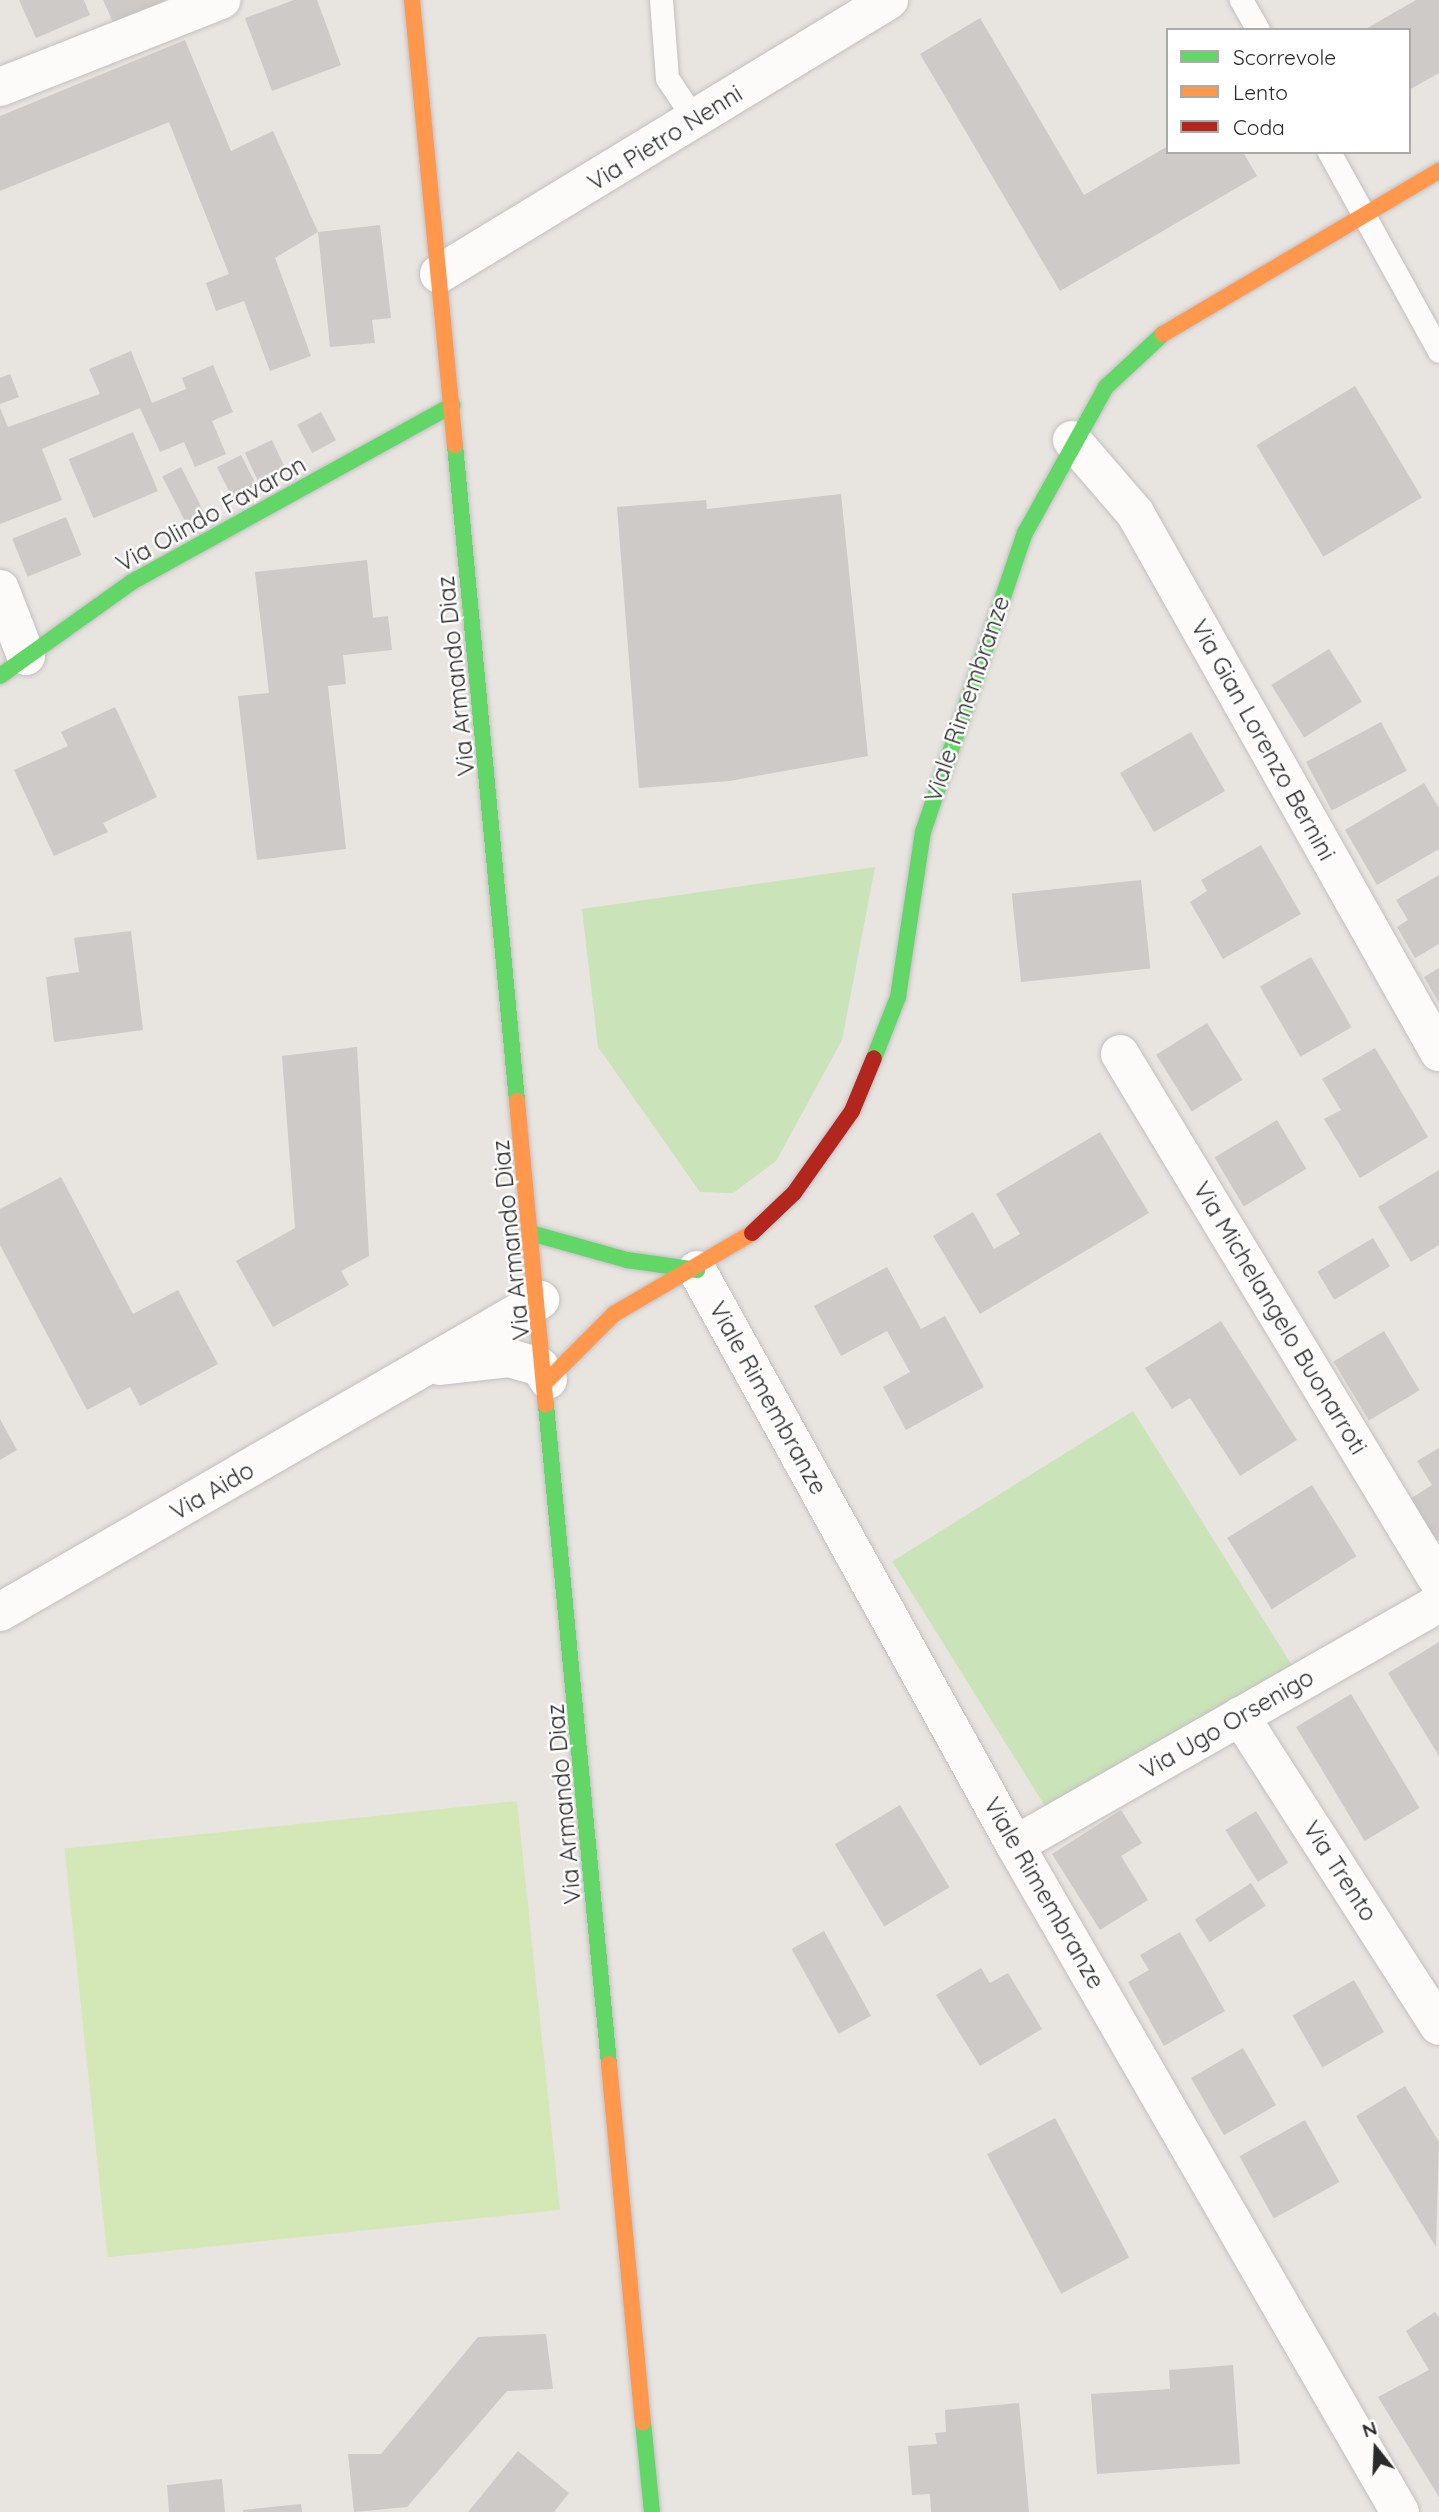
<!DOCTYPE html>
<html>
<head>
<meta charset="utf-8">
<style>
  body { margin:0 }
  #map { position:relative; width:1439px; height:2512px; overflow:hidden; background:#e8e4e0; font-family:Quicksand,sans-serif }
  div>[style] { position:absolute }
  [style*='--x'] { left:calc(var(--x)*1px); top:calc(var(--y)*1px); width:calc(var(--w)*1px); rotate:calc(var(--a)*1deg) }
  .green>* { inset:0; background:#cae3b8; transform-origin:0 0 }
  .pitch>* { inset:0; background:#d4e7b6; transform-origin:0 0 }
  .building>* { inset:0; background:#cdcac7; transform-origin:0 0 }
  .roads { filter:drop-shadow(0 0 2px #c2c0c1) drop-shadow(0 0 2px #c2c0c1) }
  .lane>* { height:23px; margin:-11.5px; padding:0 11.5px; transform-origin:11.5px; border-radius:11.5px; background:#fcfbfa }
  .street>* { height:38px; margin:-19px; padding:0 19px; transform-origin:19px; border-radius:19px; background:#fcfbfa }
  .fast>* { height:16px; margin:-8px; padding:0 8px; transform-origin:8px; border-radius:8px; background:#63d668 }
  .slow>* { height:16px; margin:-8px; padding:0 8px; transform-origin:8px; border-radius:8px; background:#ff974d }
  .jam>* { height:16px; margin:-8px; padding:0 8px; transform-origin:8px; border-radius:8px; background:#b3261e }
  span { translate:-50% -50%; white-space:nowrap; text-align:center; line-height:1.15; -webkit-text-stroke:5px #fff; paint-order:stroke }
  .street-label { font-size:24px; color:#2a2a2a }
  .legend { position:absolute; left:1166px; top:28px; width:245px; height:126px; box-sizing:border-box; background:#fff; border:2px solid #aaa; margin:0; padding:9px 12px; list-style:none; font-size:21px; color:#2a2a2a }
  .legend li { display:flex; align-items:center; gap:14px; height:35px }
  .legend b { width:35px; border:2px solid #aaa }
  .north { position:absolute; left:1341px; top:2414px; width:70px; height:70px; -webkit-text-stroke:5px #fff; paint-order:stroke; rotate:342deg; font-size:19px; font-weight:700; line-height:28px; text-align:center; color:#2a2a2a }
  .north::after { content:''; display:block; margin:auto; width:24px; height:32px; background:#2a2a2a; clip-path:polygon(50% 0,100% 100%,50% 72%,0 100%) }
</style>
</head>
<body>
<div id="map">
  <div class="green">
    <div style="clip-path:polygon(875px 867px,842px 1040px,776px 1161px,733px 1193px,700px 1192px,598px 1047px,582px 909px)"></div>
    <div style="left:1133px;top:1411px;width:302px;height:284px;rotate:58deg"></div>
  </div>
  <div class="pitch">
    <div style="left:517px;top:1801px;width:411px;height:455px;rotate:84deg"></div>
  </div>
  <div class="building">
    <div style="clip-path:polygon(19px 0,84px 0,90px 15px,36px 38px)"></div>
    <div style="clip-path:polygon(103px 0,166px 0,113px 22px)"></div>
    <div style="clip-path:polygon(294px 0,317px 0,341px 65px,272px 91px,245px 18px)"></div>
    <div style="clip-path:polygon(1416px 0,1439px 0,1439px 73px,1409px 90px,1409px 30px,1364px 30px)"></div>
    <div style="clip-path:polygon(980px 18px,1084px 195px,1168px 146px,1168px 152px,1243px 152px,1257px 176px,1060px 291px,920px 54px)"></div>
    <div style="clip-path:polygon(185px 40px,231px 151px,273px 131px,318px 232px,380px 225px,391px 318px,372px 320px,375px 343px,330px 347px,318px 232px,275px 258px,311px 356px,270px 371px,244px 301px,216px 311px,206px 283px,229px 274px,169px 122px,0 191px,0 116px)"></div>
    <div style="clip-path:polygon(131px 351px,152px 403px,186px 389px,182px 378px,213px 365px,233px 412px,212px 421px,226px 454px,195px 467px,184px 442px,160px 452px,140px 408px,42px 449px,62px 500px,0 524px,0 408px,8px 427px,100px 394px,89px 369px)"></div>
    <div style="clip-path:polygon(10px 374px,19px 397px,0 404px,0 378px)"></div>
    <div style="left:1355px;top:386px;width:130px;height:115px;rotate:59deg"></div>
    <div style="left:321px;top:412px;width:32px;height:27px;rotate:62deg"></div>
    <div style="left:133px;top:432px;width:64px;height:70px;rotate:67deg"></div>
    <div style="left:272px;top:440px;width:31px;height:30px;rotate:65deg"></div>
    <div style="left:241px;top:455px;width:34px;height:27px;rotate:63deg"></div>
    <div style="left:181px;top:467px;width:53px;height:21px;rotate:63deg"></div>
    <div style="clip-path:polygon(841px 494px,868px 756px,729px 781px,639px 788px,617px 507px,706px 500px,707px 509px)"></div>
    <div style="left:66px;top:517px;width:41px;height:58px;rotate:68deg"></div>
    <div style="clip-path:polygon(367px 560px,373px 618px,388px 616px,392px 650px,343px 655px,346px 684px,328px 686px,346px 849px,257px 860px,238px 696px,269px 693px,255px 572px)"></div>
    <div style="left:1329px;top:649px;width:62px;height:68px;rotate:58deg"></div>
    <div style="clip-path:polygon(115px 707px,157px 797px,103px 823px,108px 832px,54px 856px,14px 770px,68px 746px,61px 732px)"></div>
    <div style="left:1381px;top:722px;width:55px;height:85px;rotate:62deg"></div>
    <div style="left:1191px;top:732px;width:68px;height:82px;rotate:60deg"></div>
    <div style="clip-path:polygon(1424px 783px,1439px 808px,1439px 849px,1377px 885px,1345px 830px)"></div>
    <div style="clip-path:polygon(1261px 845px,1301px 914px,1223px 959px,1190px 902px,1207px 891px,1201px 880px)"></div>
    <div style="clip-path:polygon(1439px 875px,1439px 944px,1415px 958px,1397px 927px,1408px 920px,1396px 900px)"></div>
    <div style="left:1141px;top:880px;width:89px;height:130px;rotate:84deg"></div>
    <div style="clip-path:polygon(131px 931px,143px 1030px,54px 1042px,46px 977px,79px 972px,74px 938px)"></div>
    <div style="left:1311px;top:957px;width:81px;height:59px;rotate:60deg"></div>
    <div style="clip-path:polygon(1439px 968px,1439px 1003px,1424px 977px)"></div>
    <div style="left:1207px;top:1023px;width:67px;height:60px;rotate:58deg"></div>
    <div style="clip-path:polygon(357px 1047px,369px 1256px,341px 1271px,349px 1285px,273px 1327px,236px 1261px,295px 1228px,282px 1056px)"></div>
    <div style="clip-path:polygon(1375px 1048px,1428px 1137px,1360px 1178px,1324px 1119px,1341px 1110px,1322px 1079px)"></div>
    <div style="left:1277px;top:1120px;width:57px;height:73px;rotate:59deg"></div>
    <div style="clip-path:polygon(1100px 1132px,1149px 1213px,980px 1314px,933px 1236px,973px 1212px,994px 1249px,1020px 1234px,996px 1194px)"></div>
    <div style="clip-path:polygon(1439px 1170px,1439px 1245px,1411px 1262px,1378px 1207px)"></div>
    <div style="clip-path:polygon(61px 1177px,133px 1314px,178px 1290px,218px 1364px,140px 1406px,130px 1387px,87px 1410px,0 1245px,0 1209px)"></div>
    <div style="left:1373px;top:1238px;width:33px;height:65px;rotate:59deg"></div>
    <div style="clip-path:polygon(887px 1267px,921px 1329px,945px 1316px,984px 1387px,906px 1430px,883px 1387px,910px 1372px,887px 1331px,841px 1356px,814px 1306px)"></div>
    <div style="clip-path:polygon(1221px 1321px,1297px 1440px,1240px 1476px,1190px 1398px,1172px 1409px,1145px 1368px)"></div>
    <div style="left:1384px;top:1331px;width:69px;height:59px;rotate:59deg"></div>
    <div style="clip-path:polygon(0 1419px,17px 1450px,0 1460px)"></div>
    <div style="clip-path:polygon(1439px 1448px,1439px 1539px,1436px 1541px,1410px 1499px,1432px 1485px,1417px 1461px)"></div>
    <div style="left:1312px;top:1485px;width:84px;height:100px;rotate:58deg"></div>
    <div style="clip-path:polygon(1439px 1642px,1439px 1756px,1388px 1673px)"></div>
    <div style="left:1351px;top:1694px;width:133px;height:64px;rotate:59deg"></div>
    <div style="left:900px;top:1805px;width:96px;height:76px;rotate:59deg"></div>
    <div style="clip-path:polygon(1121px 1810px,1142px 1843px,1121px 1856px,1148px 1900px,1100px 1930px,1052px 1854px)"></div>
    <div style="left:1256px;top:1811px;width:61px;height:36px;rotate:58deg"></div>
    <div style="left:1251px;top:1883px;width:27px;height:67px;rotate:57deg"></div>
    <div style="left:824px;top:1931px;width:97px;height:37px;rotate:61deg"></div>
    <div style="clip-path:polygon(1180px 1932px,1225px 2011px,1164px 2046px,1128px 1982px,1149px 1970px,1140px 1955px)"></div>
    <div style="clip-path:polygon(981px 1968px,990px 1983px,1008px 1973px,1042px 2029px,980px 2066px,936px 1995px)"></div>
    <div style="left:1354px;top:1980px;width:60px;height:71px;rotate:60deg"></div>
    <div style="left:1243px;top:2048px;width:66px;height:60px;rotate:60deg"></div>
    <div style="clip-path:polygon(1405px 2086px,1439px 2142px,1436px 2247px,1356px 2116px)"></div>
    <div style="left:1055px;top:2118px;width:158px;height:77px;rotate:62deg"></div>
    <div style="left:1305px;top:2120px;width:71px;height:75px;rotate:61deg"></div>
    <div style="clip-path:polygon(1435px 2312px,1439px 2317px,1439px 2497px,1378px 2397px,1429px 2370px,1406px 2331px)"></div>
    <div style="clip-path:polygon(546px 2334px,553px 2389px,507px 2391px,407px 2507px,354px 2512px,348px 2454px,381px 2454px,478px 2337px)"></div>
    <div style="clip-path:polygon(1233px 2365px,1240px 2464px,1097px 2474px,1091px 2394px,1170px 2389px,1169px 2370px)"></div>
    <div style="clip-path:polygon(1019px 2403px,1029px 2512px,931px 2512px,930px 2494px,912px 2495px,908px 2446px,937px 2444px,935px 2433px,946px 2432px,945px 2410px)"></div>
    <div style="clip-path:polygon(518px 2451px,569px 2493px,554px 2512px,468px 2512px)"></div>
    <div style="clip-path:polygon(222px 2479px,225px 2512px,169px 2512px,167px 2485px)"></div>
    <div style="clip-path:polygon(301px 2504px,302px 2512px,243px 2512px,243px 2510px)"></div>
  </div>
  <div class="roads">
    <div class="lane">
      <div style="--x:661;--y:0;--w:78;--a:85.6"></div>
      <div style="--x:667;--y:78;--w:50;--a:56.3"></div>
      <div style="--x:1241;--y:0;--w:34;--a:60"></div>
      <div style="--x:1329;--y:152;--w:227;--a:61.1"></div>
    </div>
    <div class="street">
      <div style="--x:0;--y:87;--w:238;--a:-21.5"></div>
      <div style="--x:439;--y:274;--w:527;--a:-31.34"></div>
      <div style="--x:1072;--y:440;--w:96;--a:49.2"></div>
      <div style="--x:1135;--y:513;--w:619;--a:60.58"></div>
      <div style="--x:0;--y:589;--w:72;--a:68.8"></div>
      <div style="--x:1120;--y:1054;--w:617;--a:58.86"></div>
      <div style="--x:697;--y:1270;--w:657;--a:61.06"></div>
      <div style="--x:1015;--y:1845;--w:770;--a:60.01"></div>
      <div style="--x:440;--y:1366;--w:69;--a:-6.6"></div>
      <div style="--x:509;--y:1358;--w:32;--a:16"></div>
      <div style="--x:540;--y:1367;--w:15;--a:58"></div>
      <div style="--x:0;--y:1612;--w:624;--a:-30.02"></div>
      <div style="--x:1240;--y:1716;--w:368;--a:57.3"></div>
      <div style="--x:1015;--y:1845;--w:488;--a:-29.7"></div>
    </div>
    <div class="fast">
      <div style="--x:455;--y:445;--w:659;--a:84.6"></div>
      <div style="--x:0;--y:676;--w:162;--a:-35.5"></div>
      <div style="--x:132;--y:582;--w:366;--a:-28.9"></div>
      <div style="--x:874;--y:1058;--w:66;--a:-68.5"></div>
      <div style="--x:898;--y:997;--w:167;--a:-81.4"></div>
      <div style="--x:923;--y:832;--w:316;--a:-71.2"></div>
      <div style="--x:1025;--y:533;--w:167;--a:-61"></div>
      <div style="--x:1106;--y:387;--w:78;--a:-42.9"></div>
      <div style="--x:534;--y:1234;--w:97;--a:15.6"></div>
      <div style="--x:627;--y:1260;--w:71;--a:8.1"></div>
      <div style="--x:546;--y:1405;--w:662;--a:84.54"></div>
      <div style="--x:643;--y:2422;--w:90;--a:84.3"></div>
    </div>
    <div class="slow">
      <div style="--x:412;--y:0;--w:447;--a:84.5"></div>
      <div style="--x:1163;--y:334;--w:321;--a:-30.6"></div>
      <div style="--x:517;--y:1101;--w:305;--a:84.6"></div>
      <div style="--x:548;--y:1380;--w:93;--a:-45"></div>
      <div style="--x:614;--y:1314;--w:160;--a:-30.4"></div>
      <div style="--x:609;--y:2064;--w:360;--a:84.6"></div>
    </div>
    <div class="jam">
      <div style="--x:752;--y:1233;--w:58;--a:-43.6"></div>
      <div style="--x:794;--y:1193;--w:100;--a:-54.7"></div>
      <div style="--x:852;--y:1111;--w:57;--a:-67.5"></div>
    </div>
  </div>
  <div class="street-label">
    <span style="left:665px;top:138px;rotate:-32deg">Via Pietro Nenni</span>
    <span style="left:211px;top:514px;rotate:-29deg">Via Olindo Favaron</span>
    <span style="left:456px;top:676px;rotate:-96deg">Via Armando Diaz</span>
    <span style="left:967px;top:699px;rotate:-71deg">Viale Rimembranze</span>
    <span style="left:1263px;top:740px;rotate:61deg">Via Gian Lorenzo Bernini</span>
    <span style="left:511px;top:1240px;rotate:-96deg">Via Armando Diaz</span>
    <span style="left:1280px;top:1318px;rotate:59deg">Via Michelangelo Buonarroti</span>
    <span style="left:768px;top:1398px;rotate:61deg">Viale Rimembranze</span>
    <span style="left:212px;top:1491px;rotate:-30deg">Via Aido</span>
    <span style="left:1227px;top:1724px;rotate:-30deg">Via Ugo Orsenigo</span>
    <span style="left:564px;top:1804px;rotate:-95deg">Via Armando Diaz</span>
    <span style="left:1340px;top:1871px;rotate:57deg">Via Trento</span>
    <span style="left:1044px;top:1893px;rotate:60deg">Viale Rimembranze</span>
  </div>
  <ul class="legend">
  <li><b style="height:9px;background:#63d668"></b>Scorrevole</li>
  <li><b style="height:9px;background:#ff974d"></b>Lento</li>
  <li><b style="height:9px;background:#b3261e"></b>Coda</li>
  </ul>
  <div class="north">N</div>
</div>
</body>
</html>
